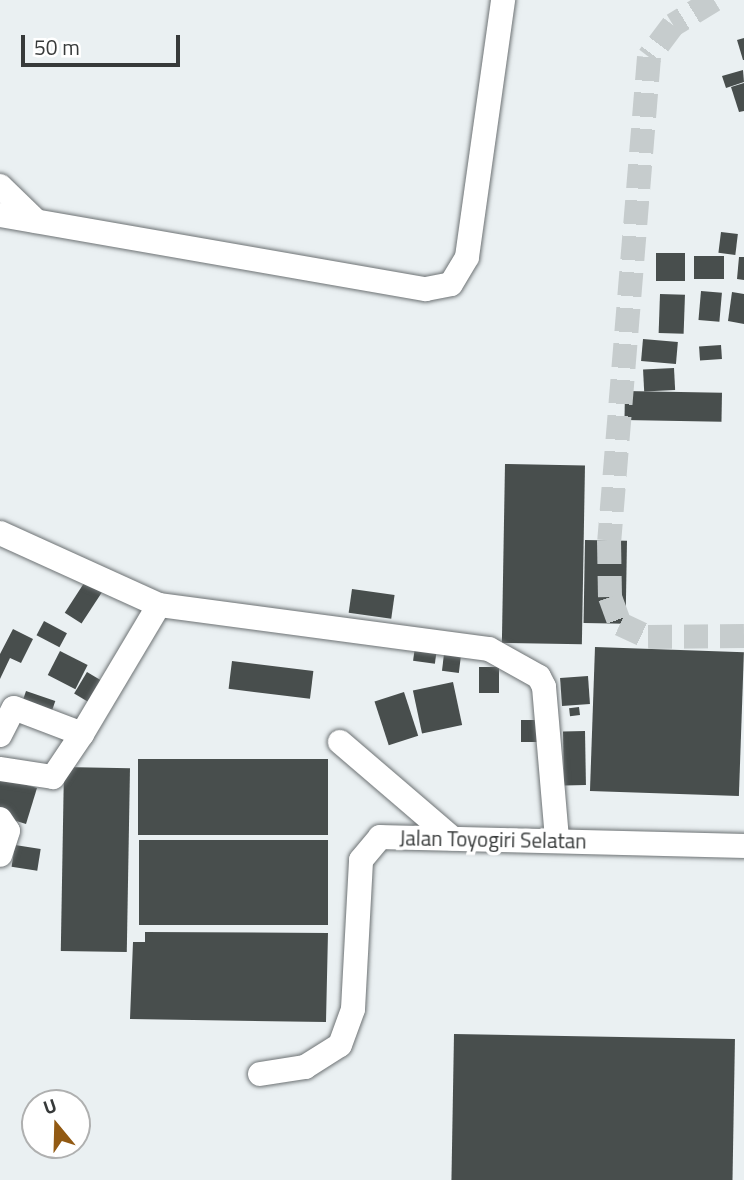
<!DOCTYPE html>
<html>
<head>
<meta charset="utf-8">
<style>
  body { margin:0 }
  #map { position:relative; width:744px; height:1180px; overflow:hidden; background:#eaf0f2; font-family:"Titillium Web",sans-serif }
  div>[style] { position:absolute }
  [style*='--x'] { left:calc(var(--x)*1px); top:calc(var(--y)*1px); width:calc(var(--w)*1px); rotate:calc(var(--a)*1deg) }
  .building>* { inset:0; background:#484e4d; transform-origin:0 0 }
  .minor-tunnel>* { height:24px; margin-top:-12px; transform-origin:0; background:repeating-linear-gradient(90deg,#c6cccd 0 24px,transparent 0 36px) }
  .roads { filter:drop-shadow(0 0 2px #6d7274) drop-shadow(0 0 2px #6d7274) }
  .minor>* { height:24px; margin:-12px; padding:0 12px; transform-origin:12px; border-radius:12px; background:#fff }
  span { translate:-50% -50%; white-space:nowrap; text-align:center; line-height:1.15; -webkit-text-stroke:7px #fff; paint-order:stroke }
  .street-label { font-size:21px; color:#373a3a }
  .north { position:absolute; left:21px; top:1089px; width:70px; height:70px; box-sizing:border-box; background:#fff; border:2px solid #afb0b0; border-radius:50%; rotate:341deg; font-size:19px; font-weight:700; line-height:28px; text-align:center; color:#373a3a }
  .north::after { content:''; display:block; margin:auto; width:24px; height:32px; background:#925a13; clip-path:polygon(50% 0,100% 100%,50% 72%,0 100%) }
  .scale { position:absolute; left:21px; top:35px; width:159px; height:32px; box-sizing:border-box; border:4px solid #373a3a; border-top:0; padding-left:9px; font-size:21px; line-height:24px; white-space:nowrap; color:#373a3a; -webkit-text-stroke:5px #fff; paint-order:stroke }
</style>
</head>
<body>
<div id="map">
  <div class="building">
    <div style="clip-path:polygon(744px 38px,744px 60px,743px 60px,737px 40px)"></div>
    <div style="clip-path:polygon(743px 70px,744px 82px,726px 88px,722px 76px)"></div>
    <div style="clip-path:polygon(744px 83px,744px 111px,739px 112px,731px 87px)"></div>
    <div style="left:721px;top:232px;width:17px;height:21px;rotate:7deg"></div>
    <div style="left:656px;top:253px;width:29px;height:28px"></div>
    <div style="left:694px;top:256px;width:30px;height:23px"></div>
    <div style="clip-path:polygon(739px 257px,744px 257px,744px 280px,737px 279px)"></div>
    <div style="left:701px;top:291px;width:21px;height:29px;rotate:5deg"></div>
    <div style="clip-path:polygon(732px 292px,744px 294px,744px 324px,728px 321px)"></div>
    <div style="left:660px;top:294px;width:25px;height:39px;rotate:2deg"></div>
    <div style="left:643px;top:339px;width:35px;height:22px;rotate:5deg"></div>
    <div style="left:721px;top:345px;width:14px;height:22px;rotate:86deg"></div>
    <div style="left:674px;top:368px;width:22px;height:31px;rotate:87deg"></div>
    <div style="left:625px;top:391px;width:97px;height:29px;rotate:1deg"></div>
    <div style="left:505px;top:464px;width:80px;height:179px;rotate:1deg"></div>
    <div style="left:585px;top:540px;width:42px;height:83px;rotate:1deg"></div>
    <div style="left:86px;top:580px;width:20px;height:39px;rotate:33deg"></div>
    <div style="left:352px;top:589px;width:43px;height:24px;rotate:8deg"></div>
    <div style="left:44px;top:621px;width:26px;height:16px;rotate:28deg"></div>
    <div style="clip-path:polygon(13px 629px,33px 639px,21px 663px,10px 658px,0 679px,0 654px)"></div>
    <div style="left:416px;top:640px;width:22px;height:21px;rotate:8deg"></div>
    <div style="left:445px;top:646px;width:17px;height:25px;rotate:7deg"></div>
    <div style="left:595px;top:647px;width:149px;height:144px;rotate:2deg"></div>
    <div style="left:60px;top:651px;width:31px;height:27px;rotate:27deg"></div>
    <div style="left:232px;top:661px;width:82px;height:28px;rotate:7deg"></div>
    <div style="left:479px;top:667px;width:20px;height:26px"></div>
    <div style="left:87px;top:672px;width:23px;height:25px;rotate:31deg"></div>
    <div style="left:588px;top:676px;width:28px;height:28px;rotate:86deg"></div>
    <div style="left:453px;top:682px;width:44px;height:41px;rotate:78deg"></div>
    <div style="left:26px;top:691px;width:31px;height:10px;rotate:19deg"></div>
    <div style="left:404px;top:692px;width:46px;height:31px;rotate:72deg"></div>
    <div style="left:579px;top:707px;width:8px;height:10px;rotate:83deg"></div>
    <div style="left:521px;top:720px;width:26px;height:22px"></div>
    <div style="left:585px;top:731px;width:54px;height:22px;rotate:89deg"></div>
    <div style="left:138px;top:759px;width:190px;height:76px"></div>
    <div style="left:64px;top:767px;width:66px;height:184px;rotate:1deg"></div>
    <div style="clip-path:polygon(0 777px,37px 788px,26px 824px,0 816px)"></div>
    <div style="left:139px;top:840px;width:189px;height:85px"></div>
    <div style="left:15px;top:845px;width:26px;height:22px;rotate:9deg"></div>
    <div style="clip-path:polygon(145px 932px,328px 933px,326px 1022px,130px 1019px,133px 942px,145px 942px)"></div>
    <div style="left:454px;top:1034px;width:281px;height:146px;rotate:1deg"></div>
  </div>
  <div class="minor-tunnel">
    <div style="--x:714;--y:0;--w:48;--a:148.6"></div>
    <div style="--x:673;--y:25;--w:40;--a:127"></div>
    <div style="--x:649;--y:57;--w:485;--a:94.7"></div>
    <div style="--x:609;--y:540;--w:57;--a:89"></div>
    <div style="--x:610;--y:597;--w:29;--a:70"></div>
    <div style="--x:620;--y:624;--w:31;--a:25"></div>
    <div style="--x:648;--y:637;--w:96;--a:-0.6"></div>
  </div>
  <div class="roads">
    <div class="minor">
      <div style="--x:0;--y:186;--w:50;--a:44.2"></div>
      <div style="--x:0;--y:215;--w:432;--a:9.9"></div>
      <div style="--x:426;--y:289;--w:25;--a:-11"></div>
      <div style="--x:451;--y:284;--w:31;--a:-59"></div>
      <div style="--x:467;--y:257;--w:260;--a:-82"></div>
      <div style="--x:0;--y:533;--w:175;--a:24.4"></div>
      <div style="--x:159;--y:605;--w:333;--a:7.6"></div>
      <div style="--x:489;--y:649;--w:57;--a:29.2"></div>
      <div style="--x:539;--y:677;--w:11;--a:63"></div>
      <div style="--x:544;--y:687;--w:153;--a:85.1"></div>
      <div style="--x:82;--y:734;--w:150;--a:-59.2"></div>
      <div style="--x:0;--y:735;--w:30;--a:-63"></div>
      <div style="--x:14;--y:708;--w:73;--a:20.9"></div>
      <div style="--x:82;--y:734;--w:52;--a:124"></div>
      <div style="--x:53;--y:777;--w:54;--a:-171.4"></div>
      <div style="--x:340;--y:742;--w:148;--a:40.6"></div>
      <div style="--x:0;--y:819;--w:14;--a:56"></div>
      <div style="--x:8;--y:831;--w:25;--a:108"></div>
      <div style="--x:260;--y:1074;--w:46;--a:-8.8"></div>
      <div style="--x:305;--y:1067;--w:41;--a:-32.2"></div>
      <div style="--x:340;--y:1045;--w:38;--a:-70"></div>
      <div style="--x:353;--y:1009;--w:149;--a:-86.9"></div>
      <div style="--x:361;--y:860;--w:30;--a:-50"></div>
      <div style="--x:380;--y:837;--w:364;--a:1.4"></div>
    </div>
  </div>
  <div class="street-label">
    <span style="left:493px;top:839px;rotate:1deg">Jalan Toyogiri Selatan</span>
  </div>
  <div class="north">U</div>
  <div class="scale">50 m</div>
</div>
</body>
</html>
